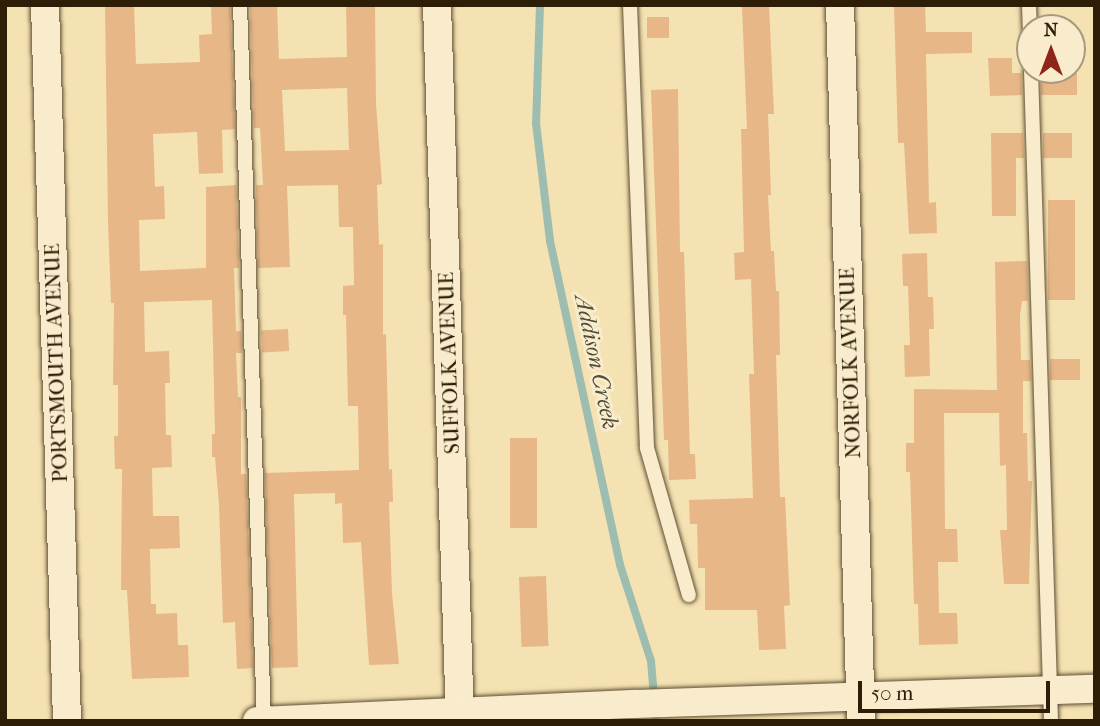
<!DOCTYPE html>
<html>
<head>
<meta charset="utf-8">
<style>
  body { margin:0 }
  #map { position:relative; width:1100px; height:726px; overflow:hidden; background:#f5e2b2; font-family:"IM FELL French Canon",serif }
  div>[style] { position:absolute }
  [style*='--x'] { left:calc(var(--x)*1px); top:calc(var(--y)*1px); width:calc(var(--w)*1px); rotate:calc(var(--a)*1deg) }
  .stream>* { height:8px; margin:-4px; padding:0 4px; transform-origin:4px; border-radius:4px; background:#9dbdb1 }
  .building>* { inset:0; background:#e7b787; transform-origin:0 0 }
  .roads { filter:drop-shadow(0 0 2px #604e32) drop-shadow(0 0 2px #604e32) }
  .service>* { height:14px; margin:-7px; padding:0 7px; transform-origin:7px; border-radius:7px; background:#f8eccd }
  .minor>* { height:28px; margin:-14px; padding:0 14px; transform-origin:14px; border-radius:14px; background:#f8eccd }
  span { translate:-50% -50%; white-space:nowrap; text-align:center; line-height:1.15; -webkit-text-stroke:6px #f8eccd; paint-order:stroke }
  .street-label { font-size:21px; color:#2e1d07 }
  .water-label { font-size:23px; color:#4f4d3a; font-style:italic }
  .frame { position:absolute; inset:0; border:7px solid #2e1d07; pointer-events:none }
  .north { position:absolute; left:1016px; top:14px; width:70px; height:70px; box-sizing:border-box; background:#f8eccd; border:2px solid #a7997e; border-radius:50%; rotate:0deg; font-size:19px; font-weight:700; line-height:28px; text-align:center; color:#2e1d07 }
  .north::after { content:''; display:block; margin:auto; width:24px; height:32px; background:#8f2418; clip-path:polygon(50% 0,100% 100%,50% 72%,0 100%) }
  .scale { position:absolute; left:858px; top:681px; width:192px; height:32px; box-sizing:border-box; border:4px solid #2e1d07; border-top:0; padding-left:9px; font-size:21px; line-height:24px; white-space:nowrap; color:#2e1d07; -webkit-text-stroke:5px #f8eccd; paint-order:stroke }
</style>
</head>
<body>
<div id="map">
  <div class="stream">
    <div style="--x:540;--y:5;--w:118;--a:91.9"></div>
    <div style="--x:536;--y:123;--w:119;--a:83.2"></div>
    <div style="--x:550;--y:241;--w:331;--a:77.8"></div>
    <div style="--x:620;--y:565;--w:101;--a:72.1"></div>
    <div style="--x:651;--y:661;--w:60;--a:85.2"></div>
  </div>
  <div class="building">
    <div style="clip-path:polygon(105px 5px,134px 5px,136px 64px,200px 62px,199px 35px,212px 34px,211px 5px,230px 5px,235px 129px,222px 130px,223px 173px,199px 174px,197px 132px,153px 134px,155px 187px,164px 186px,165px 219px,139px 220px,140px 271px,206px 268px,206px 187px,236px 185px,239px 268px,234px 268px,236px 331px,241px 331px,242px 353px,236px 353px,238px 397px,241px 397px,241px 474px,246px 474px,253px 668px,237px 669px,235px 622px,223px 623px,219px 505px,215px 457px,212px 457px,212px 434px,215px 434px,212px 300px,144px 302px,145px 352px,169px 351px,170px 383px,165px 383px,166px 435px,171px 435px,172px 467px,152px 468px,153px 516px,179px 516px,180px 548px,150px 549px,151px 604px,156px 604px,156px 614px,177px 613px,178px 645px,188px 645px,189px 677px,132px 679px,127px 590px,121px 590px,122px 469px,115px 469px,114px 436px,118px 436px,118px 385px,113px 385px,114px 303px,111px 303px,108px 220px)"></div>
    <div style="clip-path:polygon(evenodd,250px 5px,277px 5px,279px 59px,347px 57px,346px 5px,375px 5px,376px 104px,382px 184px,377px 185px,379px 245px,383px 244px,383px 335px,386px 334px,389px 470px,392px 469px,393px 502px,389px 502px,392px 593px,399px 664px,369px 665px,361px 542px,343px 543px,342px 503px,335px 504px,335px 493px,294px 494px,298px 667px,272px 668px,265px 473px,359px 470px,358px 406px,348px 406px,346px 315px,343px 315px,343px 286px,354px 285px,353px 227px,339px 227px,338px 185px,287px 186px,290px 267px,258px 268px,256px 185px,263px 185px,260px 128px,254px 128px,250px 5px,347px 88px,349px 150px,285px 151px,282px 90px,347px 88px)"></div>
    <div style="clip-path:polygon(769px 5px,774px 114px,768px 114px,771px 195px,768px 195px,771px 251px,774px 251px,776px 291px,779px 291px,780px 355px,776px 355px,780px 497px,785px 497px,790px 605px,784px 606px,786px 649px,759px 650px,757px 610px,705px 610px,705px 568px,698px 568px,697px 524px,690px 524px,689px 500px,753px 498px,749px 374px,754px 374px,751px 279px,735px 280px,734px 253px,744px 252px,741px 129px,747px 129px,742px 7px)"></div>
    <div style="clip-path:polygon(894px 5px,925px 5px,926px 32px,972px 32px,972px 53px,926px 54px,929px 203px,936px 202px,937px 233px,909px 234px,904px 143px,898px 143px)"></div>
    <div style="left:647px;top:17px;width:22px;height:21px"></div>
    <div style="clip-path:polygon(988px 58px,1012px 58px,1012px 73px,1021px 73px,1022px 95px,990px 96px)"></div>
    <div style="left:1041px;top:73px;width:36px;height:22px"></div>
    <div style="clip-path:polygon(678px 89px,680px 252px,684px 252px,690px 454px,695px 454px,696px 479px,669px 480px,668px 440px,664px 440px,651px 90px)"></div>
    <div style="clip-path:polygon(991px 133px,1023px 133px,1024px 158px,1016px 158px,1016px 216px,992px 216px)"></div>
    <div style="left:1043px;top:133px;width:29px;height:25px"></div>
    <div style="left:1075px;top:200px;width:100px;height:27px;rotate:90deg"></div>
    <div style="clip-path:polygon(927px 253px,928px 297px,933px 297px,934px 329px,929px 329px,930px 376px,905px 377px,904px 345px,910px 345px,908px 286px,903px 286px,902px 254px)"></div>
    <div style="clip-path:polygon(1027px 261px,1028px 301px,1022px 301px,1020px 315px,1021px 360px,1030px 360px,1031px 381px,1023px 381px,1023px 433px,1027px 433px,1028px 481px,1032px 481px,1029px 584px,1004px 584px,1000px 530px,1007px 530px,1006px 465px,1000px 466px,999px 413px,944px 413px,945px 529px,957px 529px,958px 562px,938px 562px,939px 613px,957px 613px,958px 644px,919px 645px,918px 604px,914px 604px,910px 472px,906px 472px,906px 443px,914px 443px,914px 389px,997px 390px,995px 262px)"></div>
    <div style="left:288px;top:329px;width:22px;height:27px;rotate:87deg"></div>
    <div style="left:1050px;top:359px;width:30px;height:21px"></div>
    <div style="left:510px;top:438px;width:27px;height:90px"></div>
    <div style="left:546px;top:576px;width:70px;height:27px;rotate:88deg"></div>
  </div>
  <div class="roads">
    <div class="service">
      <div style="--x:240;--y:5;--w:716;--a:88.08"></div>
      <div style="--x:630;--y:5;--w:443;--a:87.8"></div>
      <div style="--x:647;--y:448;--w:153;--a:74.1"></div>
      <div style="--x:1029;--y:5;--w:30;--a:88"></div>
      <div style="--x:1031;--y:70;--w:651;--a:88.24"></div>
    </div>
    <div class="minor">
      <div style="--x:45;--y:5;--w:716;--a:88.24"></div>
      <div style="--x:437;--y:5;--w:716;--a:88.16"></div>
      <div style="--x:840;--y:5;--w:716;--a:88.32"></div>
      <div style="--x:257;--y:721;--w:377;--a:-2.6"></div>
      <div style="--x:634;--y:704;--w:461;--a:-1.9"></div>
    </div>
  </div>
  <div class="street-label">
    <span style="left:56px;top:363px;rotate:-92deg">PORTSMOUTH AVENUE</span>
    <span style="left:449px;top:363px;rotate:-92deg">SUFFOLK AVENUE</span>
    <span style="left:850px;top:363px;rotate:-92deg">NORFOLK AVENUE</span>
  </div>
  <div class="water-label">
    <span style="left:596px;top:362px;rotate:78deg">Addison Creek</span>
  </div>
  <div class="frame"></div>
  <div class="north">N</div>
  <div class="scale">50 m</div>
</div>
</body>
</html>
